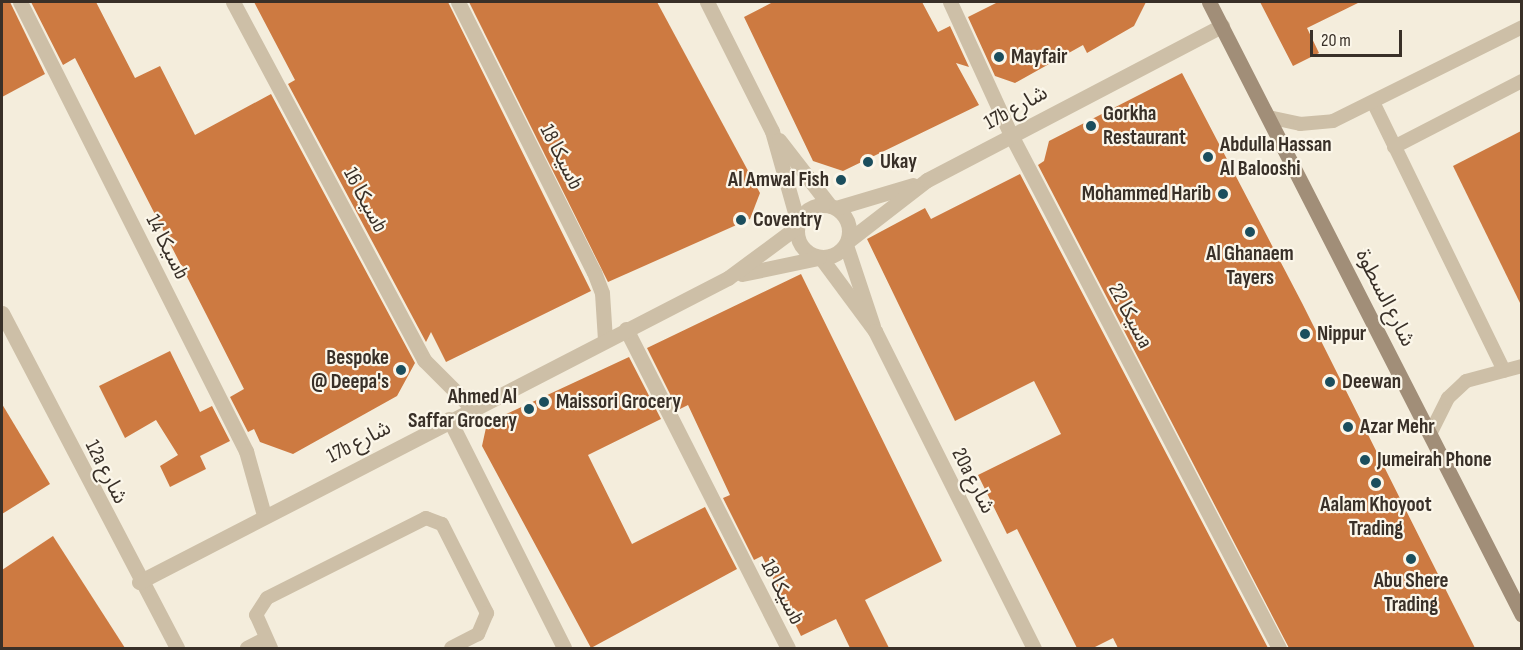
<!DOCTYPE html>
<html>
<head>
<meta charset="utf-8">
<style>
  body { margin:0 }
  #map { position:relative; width:1523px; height:650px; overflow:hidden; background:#f4eddc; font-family:"Sofia Sans Condensed","Noto Sans Arabic",sans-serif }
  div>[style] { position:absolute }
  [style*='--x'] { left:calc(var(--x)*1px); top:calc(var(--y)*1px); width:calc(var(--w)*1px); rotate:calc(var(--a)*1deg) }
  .building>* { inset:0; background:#cd7a41 }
  .lane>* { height:14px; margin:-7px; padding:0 7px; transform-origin:7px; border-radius:7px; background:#cdbfa7 }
  .street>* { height:15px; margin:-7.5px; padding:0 7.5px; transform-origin:7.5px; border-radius:7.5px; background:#cdbfa7 }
  .street>.ring { margin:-7.5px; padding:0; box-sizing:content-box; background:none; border:15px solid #cdbfa7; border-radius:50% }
  .secondary>* { height:15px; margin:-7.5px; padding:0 7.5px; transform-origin:7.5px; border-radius:7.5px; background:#a18e78 }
  .dots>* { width:16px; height:16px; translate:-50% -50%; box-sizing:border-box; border:3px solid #fbf6e9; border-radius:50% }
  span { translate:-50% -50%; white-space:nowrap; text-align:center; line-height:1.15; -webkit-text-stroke:4.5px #fbf6e9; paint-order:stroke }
  .poi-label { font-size:21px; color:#393028; font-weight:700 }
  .left { translate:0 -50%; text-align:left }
  .right { translate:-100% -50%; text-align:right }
  .street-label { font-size:21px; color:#393028 }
  .frame { position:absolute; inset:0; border:3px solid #393028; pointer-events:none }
  .scale { position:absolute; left:1310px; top:30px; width:92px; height:27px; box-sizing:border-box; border:3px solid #393028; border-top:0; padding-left:8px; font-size:18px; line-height:21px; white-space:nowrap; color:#393028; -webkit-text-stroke:4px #fbf6e9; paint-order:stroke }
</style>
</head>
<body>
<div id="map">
  <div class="building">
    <div style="clip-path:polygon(2px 2px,10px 2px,45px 74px,2px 97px)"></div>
    <div style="clip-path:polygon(31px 2px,96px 2px,135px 78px,160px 66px,195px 135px,271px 94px,415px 363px,397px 396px,293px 454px,260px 442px,254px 429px,248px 432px,230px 397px,244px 389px,206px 314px,75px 58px,63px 65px)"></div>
    <div style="clip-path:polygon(254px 2px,448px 2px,591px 291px,446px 362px,431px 332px,426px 342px,288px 84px,295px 80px)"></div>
    <div style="clip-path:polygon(469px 2px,657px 2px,760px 193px,750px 219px,608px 282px)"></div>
    <div style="clip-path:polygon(773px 2px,922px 2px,938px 32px,950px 26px,969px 67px,956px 63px,979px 105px,843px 171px,813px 161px,744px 17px)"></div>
    <div style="clip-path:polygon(998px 2px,1146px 2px,1134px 26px,1087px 53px,1083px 45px,1015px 83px,995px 76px,968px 17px)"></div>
    <div style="clip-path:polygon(1260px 2px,1360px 2px,1307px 28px,1319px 53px,1293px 66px)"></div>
    <div style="clip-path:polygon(1182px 73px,1302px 303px,1475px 648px,1289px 648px,1038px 165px,1044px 161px,1049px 141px)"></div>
    <div style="clip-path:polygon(1521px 131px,1521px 305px,1453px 166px)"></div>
    <div style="clip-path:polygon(1020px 174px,1268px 648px,1118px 648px,1113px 638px,1093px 648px,1077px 648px,1017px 529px,1007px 534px,978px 475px,1061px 434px,1034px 381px,955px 421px,867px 239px,925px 208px,931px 219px)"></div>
    <div style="clip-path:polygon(801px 274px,942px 561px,865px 600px,889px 648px,850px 648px,836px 619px,801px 636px,762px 556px,754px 560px,723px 498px,730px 495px,688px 405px,678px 410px,647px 348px)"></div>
    <div style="clip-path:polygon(170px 351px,200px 412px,212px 406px,230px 441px,200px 456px,206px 469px,170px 487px,160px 466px,178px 455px,156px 420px,125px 438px,99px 386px)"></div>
    <div style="clip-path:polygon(629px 357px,661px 419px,588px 455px,632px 544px,705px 507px,737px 569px,591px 648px,482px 446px,487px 423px)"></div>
    <div style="clip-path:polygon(2px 404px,50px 484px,2px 514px)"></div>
    <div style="clip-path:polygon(53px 536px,125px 648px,2px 648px,2px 570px)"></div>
  </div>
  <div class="lane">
    <div style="--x:1373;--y:102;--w:299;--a:64"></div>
    <div style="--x:1268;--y:117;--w:33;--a:12"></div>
    <div style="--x:1300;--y:124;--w:33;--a:-5"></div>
    <div style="--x:1333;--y:121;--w:211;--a:-26.4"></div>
    <div style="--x:1394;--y:147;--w:144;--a:-27.3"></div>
    <div style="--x:1430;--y:434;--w:40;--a:-63.4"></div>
    <div style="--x:1448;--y:398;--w:25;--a:-43"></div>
    <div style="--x:1466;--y:381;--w:58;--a:-15"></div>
    <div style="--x:247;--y:648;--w:20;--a:-27"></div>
    <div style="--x:271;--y:648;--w:36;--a:-114"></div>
    <div style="--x:256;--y:615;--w:20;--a:-57"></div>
    <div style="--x:267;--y:598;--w:178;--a:-26.7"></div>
    <div style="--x:426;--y:518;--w:17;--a:21"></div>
    <div style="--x:442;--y:524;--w:100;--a:63.2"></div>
    <div style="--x:487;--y:613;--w:23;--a:113"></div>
    <div style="--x:478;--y:634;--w:30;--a:153"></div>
  </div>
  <div class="street">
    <div style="--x:20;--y:2;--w:503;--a:63.28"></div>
    <div style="--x:246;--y:451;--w:66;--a:74.3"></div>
    <div style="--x:233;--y:2;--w:406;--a:61.9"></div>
    <div style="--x:424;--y:360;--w:68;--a:45"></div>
    <div style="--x:458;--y:2;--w:302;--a:63.3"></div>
    <div style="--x:594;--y:272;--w:22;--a:69"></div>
    <div style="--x:602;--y:293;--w:46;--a:86.3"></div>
    <div style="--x:707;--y:2;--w:144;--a:63.3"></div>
    <div style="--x:772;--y:131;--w:96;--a:74.2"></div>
    <div style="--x:950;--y:2;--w:146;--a:65.4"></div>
    <div style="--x:1011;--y:135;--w:579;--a:62.42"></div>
    <div style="--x:779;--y:140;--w:83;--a:52.3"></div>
    <div class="ring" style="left:797px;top:205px;width:37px;height:37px"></div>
    <div style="--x:836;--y:208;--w:80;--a:-16.6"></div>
    <div style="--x:848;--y:241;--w:100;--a:-37.7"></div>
    <div style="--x:927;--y:180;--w:333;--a:-27.6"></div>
    <div style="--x:846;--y:245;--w:85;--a:71.6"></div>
    <div style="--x:821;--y:258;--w:91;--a:53.5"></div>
    <div style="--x:875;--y:331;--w:355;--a:63.4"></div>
    <div style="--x:742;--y:274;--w:78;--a:-11.9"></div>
    <div style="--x:2;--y:313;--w:378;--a:62.4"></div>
    <div style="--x:626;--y:329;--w:358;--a:63.1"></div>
    <div style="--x:449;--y:419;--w:256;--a:63.3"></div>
    <div style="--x:139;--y:582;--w:663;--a:-27.3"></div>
    <div style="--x:728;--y:278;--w:86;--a:-36.5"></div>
  </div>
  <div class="secondary">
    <div style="--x:1209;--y:2;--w:688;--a:62.95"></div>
  </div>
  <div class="dots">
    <div style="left:999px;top:57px;background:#1b4e5d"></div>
    <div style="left:1091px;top:126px;background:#1b4e5d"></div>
    <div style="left:1208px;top:157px;background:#1b4e5d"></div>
    <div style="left:868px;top:162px;background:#1b4e5d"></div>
    <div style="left:841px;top:180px;background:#1b4e5d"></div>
    <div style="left:1223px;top:194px;background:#1b4e5d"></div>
    <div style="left:741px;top:220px;background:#1b4e5d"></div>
    <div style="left:1250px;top:232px;background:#1b4e5d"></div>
    <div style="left:1305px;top:334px;background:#1b4e5d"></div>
    <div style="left:401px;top:370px;background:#1b4e5d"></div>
    <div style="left:1330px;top:382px;background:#1b4e5d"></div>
    <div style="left:544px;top:402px;background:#1b4e5d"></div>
    <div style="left:529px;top:409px;background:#1b4e5d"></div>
    <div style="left:1348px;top:427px;background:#1b4e5d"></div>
    <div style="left:1365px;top:460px;background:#1b4e5d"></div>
    <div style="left:1376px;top:483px;background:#1b4e5d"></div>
    <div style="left:1411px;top:559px;background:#1b4e5d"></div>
  </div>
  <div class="poi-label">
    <span class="left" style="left:1011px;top:57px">Mayfair</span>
    <span class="left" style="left:1103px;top:126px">Gorkha<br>Restaurant</span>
    <span class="left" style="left:1220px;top:157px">Abdulla Hassan<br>Al Balooshi</span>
    <span class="left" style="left:880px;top:162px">Ukay</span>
    <span class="right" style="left:829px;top:180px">Al Amwal Fish</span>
    <span class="right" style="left:1211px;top:194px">Mohammed Harib</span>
    <span class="left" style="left:753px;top:220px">Coventry</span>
    <span style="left:1250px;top:266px">Al Ghanaem<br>Tayers</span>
    <span class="left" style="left:1317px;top:334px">Nippur</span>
    <span class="right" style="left:389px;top:370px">Bespoke<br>@ Deepa's</span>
    <span class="left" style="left:1342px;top:382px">Deewan</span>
    <span class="right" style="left:517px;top:409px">Ahmed Al<br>Saffar Grocery</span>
    <span class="left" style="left:556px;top:402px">Maissori Grocery</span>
    <span class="left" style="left:1360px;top:427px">Azar Mehr</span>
    <span class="left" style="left:1377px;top:460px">Jumeirah Phone</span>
    <span style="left:1376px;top:517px">Aalam Khoyoot<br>Trading</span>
    <span style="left:1411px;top:593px">Abu Shere<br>Trading</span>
  </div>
  <div class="street-label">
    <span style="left:1016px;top:108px;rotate:-29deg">17b شارع</span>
    <span style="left:561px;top:157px;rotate:63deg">سيكا 18b</span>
    <span style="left:365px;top:200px;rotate:62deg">سيكا 16b</span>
    <span style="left:167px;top:247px;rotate:63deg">سيكا 14b</span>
    <span style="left:1385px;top:298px;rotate:63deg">شارع السطوة</span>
    <span style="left:1130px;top:316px;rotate:62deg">سيكا 22a</span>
    <span style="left:359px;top:442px;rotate:-27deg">17b شارع</span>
    <span style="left:106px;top:472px;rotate:63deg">12a شارع</span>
    <span style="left:973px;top:481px;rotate:63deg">20a شارع</span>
    <span style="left:782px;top:592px;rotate:63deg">سيكا 18b</span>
  </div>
  <div class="frame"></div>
  <div class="scale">20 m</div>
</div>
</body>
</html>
